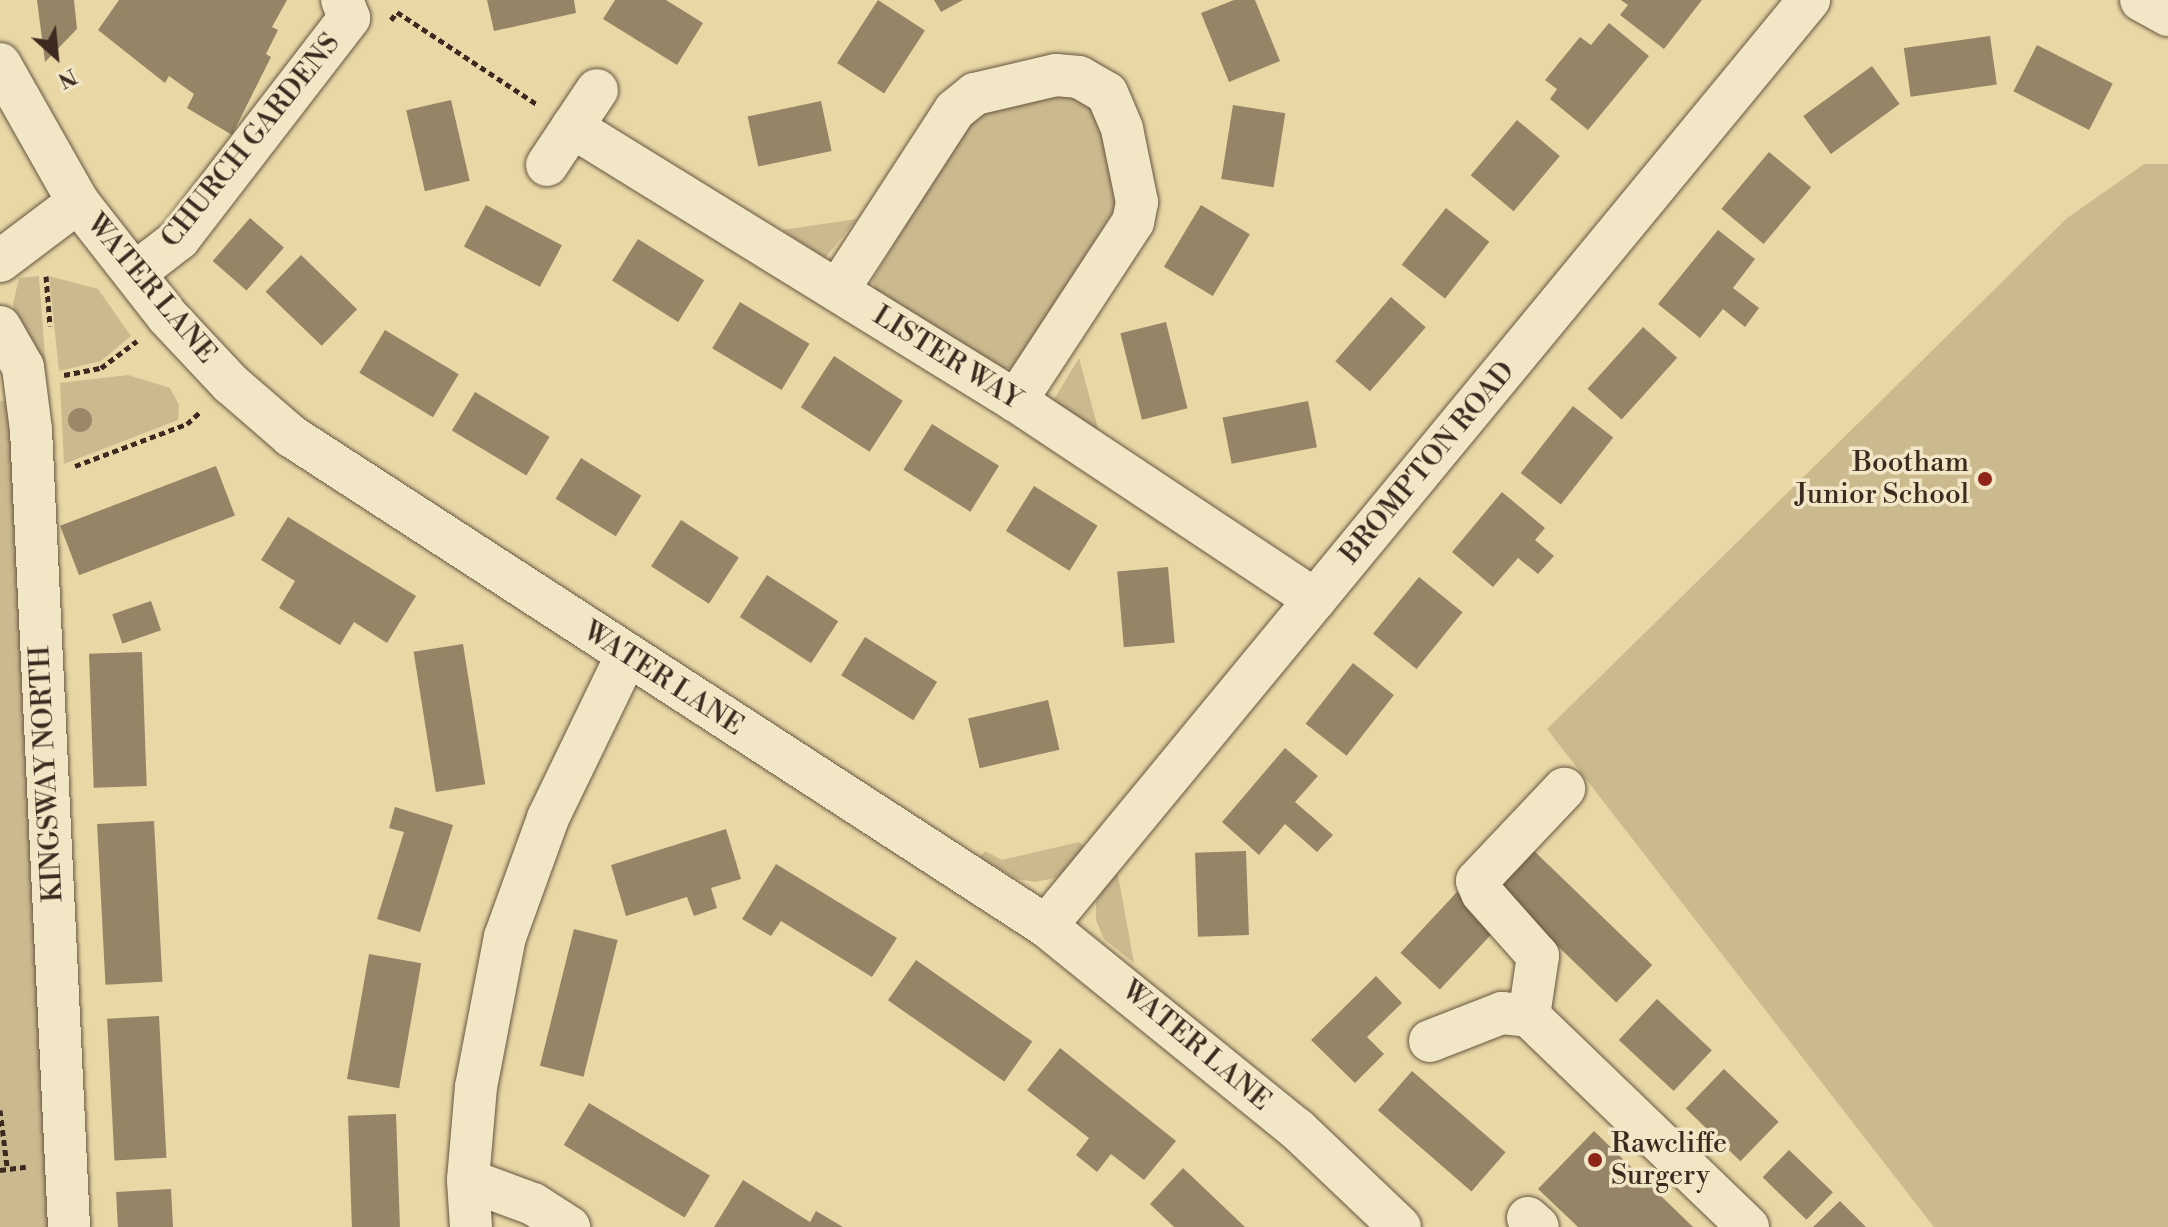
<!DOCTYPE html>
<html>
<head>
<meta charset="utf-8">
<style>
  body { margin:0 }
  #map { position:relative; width:2168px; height:1227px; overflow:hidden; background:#e9d8a6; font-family:"Libre Bodoni",serif }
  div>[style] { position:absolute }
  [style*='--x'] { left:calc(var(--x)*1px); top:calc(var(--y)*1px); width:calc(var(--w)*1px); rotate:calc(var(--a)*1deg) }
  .green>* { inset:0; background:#ccba8f }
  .building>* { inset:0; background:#968466; transform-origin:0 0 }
  .path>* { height:5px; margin-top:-2.5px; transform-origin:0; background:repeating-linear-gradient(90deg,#3c2a20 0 6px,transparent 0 10px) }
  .roads { filter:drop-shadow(0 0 2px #675642) drop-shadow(0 0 2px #675642) }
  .minor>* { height:42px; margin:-21px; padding:0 21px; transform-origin:21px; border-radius:21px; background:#f1e6c5 }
  .trees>* { width:24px; height:24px; margin:-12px; border-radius:50%; background:#9a8868 }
  .dots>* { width:22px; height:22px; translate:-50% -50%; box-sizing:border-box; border:4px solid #f1e6c5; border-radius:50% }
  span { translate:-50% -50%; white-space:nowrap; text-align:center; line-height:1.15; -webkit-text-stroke:7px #f1e6c5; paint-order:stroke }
  .street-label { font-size:28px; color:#3c2a20 }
  .poi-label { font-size:28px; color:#3c2a20 }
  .right { translate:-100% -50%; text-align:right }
  .left { translate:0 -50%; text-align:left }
  .north { position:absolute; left:16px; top:16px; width:80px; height:80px; -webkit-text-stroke:6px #f1e6c5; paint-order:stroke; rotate:153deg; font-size:22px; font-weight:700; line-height:32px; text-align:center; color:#3c2a20 }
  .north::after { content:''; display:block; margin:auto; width:28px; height:36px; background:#3c2a20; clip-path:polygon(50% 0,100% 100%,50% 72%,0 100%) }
</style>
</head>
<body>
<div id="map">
  <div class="green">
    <div style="clip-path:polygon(1060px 92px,1096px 107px,1118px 180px,1115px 209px,1014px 368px,998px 368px,877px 292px,872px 281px,974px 113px)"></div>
    <div style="clip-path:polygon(2144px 164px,2168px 164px,2168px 1227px,1934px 1227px,1547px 729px,2066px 219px)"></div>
    <div style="clip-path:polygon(857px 219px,825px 258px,782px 230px)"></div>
    <div style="clip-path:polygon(39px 276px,46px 371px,16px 319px,13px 304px,19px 278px)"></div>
    <div style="clip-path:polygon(49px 276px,98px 289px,131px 336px,101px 361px,59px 371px)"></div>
    <div style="clip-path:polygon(1079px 358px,1099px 432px,1053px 401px)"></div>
    <div style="clip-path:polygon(128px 375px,170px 388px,179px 405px,178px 420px,64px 464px,60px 383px)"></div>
    <div style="clip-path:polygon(0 401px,17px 401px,54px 1227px,0 1227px)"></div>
    <div style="clip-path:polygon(1079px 842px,1089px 850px,1072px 866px,1055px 878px,1035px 882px,1017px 879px,980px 857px,985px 851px,1002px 860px)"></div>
    <div style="clip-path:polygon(1113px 871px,1118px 875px,1134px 963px,1104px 939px,1096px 920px,1096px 902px)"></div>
  </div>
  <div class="building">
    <div style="clip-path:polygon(37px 0,74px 0,77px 29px,45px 62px)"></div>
    <div style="clip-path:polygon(119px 0,287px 0,272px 27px,278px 30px,266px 54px,271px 57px,232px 135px,187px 108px,194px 94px,169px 76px,165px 83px,98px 30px)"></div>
    <div style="clip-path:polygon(487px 0,574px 0,576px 13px,494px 31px)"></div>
    <div style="clip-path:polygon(615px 0,666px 0,703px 23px,677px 65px,603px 19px)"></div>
    <div style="left:878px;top:0;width:56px;height:75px;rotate:33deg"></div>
    <div style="clip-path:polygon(934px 0,963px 0,941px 12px)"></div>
    <div style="clip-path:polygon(1234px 0,1255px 0,1280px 61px,1229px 82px,1201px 13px)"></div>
    <div style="clip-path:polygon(1621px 0,1702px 0,1664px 49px,1620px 15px,1628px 5px)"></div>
    <div style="clip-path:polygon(1609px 23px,1649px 56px,1588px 130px,1550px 99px,1557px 89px,1545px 80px,1580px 37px,1591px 45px)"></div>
    <div style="left:1990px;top:36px;width:49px;height:87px;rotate:82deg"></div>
    <div style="left:2037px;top:45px;width:85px;height:52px;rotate:27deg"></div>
    <div style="left:1872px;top:66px;width:47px;height:85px;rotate:54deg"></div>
    <div style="left:451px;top:100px;width:83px;height:46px;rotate:77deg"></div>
    <div style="left:821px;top:101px;width:51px;height:75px;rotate:78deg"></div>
    <div style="left:1233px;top:105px;width:53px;height:75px;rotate:9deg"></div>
    <div style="left:1517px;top:120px;width:56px;height:72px;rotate:40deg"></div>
    <div style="left:1769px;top:152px;width:55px;height:74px;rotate:40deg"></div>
    <div style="left:486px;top:205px;width:86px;height:47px;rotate:28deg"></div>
    <div style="left:1201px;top:205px;width:57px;height:72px;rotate:31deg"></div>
    <div style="left:1446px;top:208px;width:55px;height:72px;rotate:38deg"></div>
    <div style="left:250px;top:218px;width:45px;height:57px;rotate:41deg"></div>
    <div style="clip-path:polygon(1718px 230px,1755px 259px,1733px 288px,1759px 308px,1745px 327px,1723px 309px,1700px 338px,1658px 304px)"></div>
    <div style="left:638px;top:239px;width:78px;height:49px;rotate:32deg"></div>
    <div style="left:301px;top:255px;width:78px;height:51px;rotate:44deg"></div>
    <div style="left:1391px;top:297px;width:46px;height:85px;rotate:41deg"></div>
    <div style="left:740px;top:302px;width:81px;height:54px;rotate:31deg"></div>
    <div style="left:1166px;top:322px;width:89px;height:47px;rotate:76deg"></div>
    <div style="left:1643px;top:327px;width:46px;height:83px;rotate:42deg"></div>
    <div style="left:385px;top:330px;width:86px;height:50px;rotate:31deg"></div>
    <div style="left:834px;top:356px;width:82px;height:61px;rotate:33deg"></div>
    <div style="left:475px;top:392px;width:87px;height:45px;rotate:31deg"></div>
    <div style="left:1308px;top:401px;width:47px;height:87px;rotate:79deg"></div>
    <div style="left:1573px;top:406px;width:51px;height:85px;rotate:38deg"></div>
    <div style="left:932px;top:424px;width:79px;height:54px;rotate:32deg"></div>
    <div style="left:581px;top:458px;width:71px;height:48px;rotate:32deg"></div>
    <div style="left:216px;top:466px;width:53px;height:167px;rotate:69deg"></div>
    <div style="left:1034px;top:486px;width:75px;height:53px;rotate:32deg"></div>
    <div style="clip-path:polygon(1502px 492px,1545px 528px,1535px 540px,1554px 556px,1538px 574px,1518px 558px,1493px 587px,1452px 552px)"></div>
    <div style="clip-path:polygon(288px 517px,416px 596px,387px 643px,354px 622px,340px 645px,279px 608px,295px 581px,261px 560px)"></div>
    <div style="left:681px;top:520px;width:69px;height:55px;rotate:33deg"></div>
    <div style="left:1168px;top:567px;width:76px;height:51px;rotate:85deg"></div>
    <div style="left:767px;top:575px;width:85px;height:50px;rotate:33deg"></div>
    <div style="left:1419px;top:577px;width:56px;height:73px;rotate:39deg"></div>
    <div style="left:151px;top:601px;width:31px;height:41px;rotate:71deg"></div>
    <div style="left:865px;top:637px;width:85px;height:45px;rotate:32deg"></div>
    <div style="left:463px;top:644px;width:142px;height:50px;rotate:81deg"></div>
    <div style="left:142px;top:652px;width:134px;height:53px;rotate:88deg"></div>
    <div style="left:1353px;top:663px;width:52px;height:77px;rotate:38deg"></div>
    <div style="left:1048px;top:700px;width:51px;height:82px;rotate:77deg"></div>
    <div style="clip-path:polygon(1285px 748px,1318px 776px,1295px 802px,1333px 835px,1317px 852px,1285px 824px,1259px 855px,1222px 822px)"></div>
    <div style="clip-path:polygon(395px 807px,453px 825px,420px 932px,377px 919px,404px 832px,389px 828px)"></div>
    <div style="left:154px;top:821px;width:161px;height:57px;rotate:87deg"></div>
    <div style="clip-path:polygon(726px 829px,741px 879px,711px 888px,717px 908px,694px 916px,687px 897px,626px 916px,611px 865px)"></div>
    <div style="left:1530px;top:847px;width:170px;height:52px;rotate:44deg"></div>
    <div style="left:1246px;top:851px;width:84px;height:51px;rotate:88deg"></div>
    <div style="clip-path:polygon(776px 864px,897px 938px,872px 977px,781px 921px,771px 936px,742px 919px)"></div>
    <div style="left:1457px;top:892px;width:54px;height:83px;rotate:43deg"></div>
    <div style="left:574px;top:929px;width:45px;height:141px;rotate:14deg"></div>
    <div style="left:369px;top:954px;width:53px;height:127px;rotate:10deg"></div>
    <div style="left:916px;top:960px;width:142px;height:49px;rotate:35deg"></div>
    <div style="clip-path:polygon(1376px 976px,1402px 1003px,1367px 1037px,1384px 1054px,1355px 1083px,1311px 1040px)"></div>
    <div style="left:1657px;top:999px;width:75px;height:56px;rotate:43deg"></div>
    <div style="left:159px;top:1016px;width:142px;height:52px;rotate:87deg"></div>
    <div style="clip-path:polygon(1060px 1048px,1176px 1141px,1144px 1180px,1111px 1154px,1097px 1172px,1076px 1155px,1089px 1138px,1027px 1090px)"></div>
    <div style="left:1724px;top:1069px;width:76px;height:55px;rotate:44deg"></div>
    <div style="left:1412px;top:1071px;width:124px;height:52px;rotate:41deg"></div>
    <div style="left:589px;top:1103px;width:141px;height:49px;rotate:31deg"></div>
    <div style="left:396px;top:1114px;width:113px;height:48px;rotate:88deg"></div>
    <div style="clip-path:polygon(1594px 1131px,1693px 1227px,1578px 1227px,1538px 1189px)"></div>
    <div style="left:1789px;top:1150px;width:61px;height:38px;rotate:44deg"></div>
    <div style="clip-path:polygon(1183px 1168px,1245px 1227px,1174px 1227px,1150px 1204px)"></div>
    <div style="clip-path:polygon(743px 1180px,810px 1222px,816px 1211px,843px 1227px,714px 1227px)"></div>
    <div style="left:171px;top:1189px;width:38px;height:55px;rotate:87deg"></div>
    <div style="clip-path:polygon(1840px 1201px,1866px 1227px,1813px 1227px)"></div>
  </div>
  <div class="path">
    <div style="--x:391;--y:20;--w:10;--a:-53"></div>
    <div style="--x:397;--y:12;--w:169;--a:33.4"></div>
    <div style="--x:46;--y:276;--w:50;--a:85.4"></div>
    <div style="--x:64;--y:375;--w:38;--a:-11"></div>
    <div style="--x:101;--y:368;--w:45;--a:-36.9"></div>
    <div style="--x:75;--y:466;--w:120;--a:-20.6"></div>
    <div style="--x:187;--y:424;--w:18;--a:-43"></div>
    <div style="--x:0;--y:1110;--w:56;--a:82.9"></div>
    <div style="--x:0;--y:1170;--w:26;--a:-7"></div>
  </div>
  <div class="roads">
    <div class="minor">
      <div style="--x:2141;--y:0;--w:31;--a:29"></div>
      <div style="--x:0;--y:64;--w:159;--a:60.5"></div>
      <div style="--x:78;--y:202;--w:146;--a:52"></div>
      <div style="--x:168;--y:317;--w:92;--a:46.8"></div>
      <div style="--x:231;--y:384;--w:79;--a:40.9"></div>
      <div style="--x:291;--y:436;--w:900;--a:32.98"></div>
      <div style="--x:1046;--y:926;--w:323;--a:39"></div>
      <div style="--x:1297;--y:1129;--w:142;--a:43.6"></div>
      <div style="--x:572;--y:127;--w:522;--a:31.68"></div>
      <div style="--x:1016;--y:401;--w:359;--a:33.6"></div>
      <div style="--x:547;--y:165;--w:90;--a:-56.3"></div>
      <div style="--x:0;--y:261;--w:98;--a:-37.1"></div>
      <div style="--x:135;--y:273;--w:56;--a:-37.7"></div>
      <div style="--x:179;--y:239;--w:279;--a:-52.4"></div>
      <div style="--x:349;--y:18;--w:19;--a:-111"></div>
      <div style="--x:838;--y:290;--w:215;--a:-57"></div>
      <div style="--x:955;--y:110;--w:26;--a:-39"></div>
      <div style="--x:975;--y:94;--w:83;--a:-13.2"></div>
      <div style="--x:1056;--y:75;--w:23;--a:5"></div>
      <div style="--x:1079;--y:77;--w:32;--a:30"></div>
      <div style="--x:1107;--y:93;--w:39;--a:67"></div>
      <div style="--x:1122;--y:129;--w:75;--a:78.4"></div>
      <div style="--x:1137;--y:202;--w:20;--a:101"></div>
      <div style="--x:1133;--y:222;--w:214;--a:123.2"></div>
      <div style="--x:0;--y:327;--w:46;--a:60.1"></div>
      <div style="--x:23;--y:367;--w:64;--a:82.8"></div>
      <div style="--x:31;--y:430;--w:798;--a:87.27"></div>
      <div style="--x:1046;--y:926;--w:1200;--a:-50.51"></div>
      <div style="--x:1529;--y:1016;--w:61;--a:-81.5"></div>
      <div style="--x:1538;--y:956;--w:84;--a:-131.6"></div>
      <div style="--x:1482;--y:893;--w:13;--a:-113"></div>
      <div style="--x:1477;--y:881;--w:127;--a:-46.6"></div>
      <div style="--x:1430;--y:1041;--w:77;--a:-21.3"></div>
      <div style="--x:1502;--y:1013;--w:27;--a:6"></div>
      <div style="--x:1529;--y:1016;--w:304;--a:43.9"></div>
      <div style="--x:468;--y:1180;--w:69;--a:20.3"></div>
      <div style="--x:533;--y:1204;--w:43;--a:32.6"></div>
      <div style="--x:1528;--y:1218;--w:13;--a:42"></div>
      <div style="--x:471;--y:1227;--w:47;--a:-93.7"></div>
      <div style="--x:468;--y:1180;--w:93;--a:-85.1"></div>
      <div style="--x:476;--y:1087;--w:153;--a:-79.1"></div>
      <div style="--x:505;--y:937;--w:127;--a:-70.1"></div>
      <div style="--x:548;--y:818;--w:179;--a:-64.2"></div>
    </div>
  </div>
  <div class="trees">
    <div style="left:80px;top:420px"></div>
  </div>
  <div class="dots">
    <div style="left:1985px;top:479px;background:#8f2418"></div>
    <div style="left:1595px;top:1160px;background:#8f2418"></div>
  </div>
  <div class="street-label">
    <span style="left:251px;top:141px;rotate:-51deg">CHURCH GARDENS</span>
    <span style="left:151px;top:289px;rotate:50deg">WATER LANE</span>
    <span style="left:947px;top:358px;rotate:32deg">LISTER WAY</span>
    <span style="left:1428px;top:463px;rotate:-50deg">BROMPTON ROAD</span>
    <span style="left:663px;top:679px;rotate:33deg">WATER LANE</span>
    <span style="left:47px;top:774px;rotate:-93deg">KINGSWAY NORTH</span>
    <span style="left:1196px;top:1046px;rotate:40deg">WATER LANE</span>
  </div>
  <div class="poi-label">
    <span class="right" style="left:1969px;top:479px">Bootham<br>Junior School</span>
    <span class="left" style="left:1611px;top:1160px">Rawcliffe<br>Surgery</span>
  </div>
  <div class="north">N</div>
</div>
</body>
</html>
